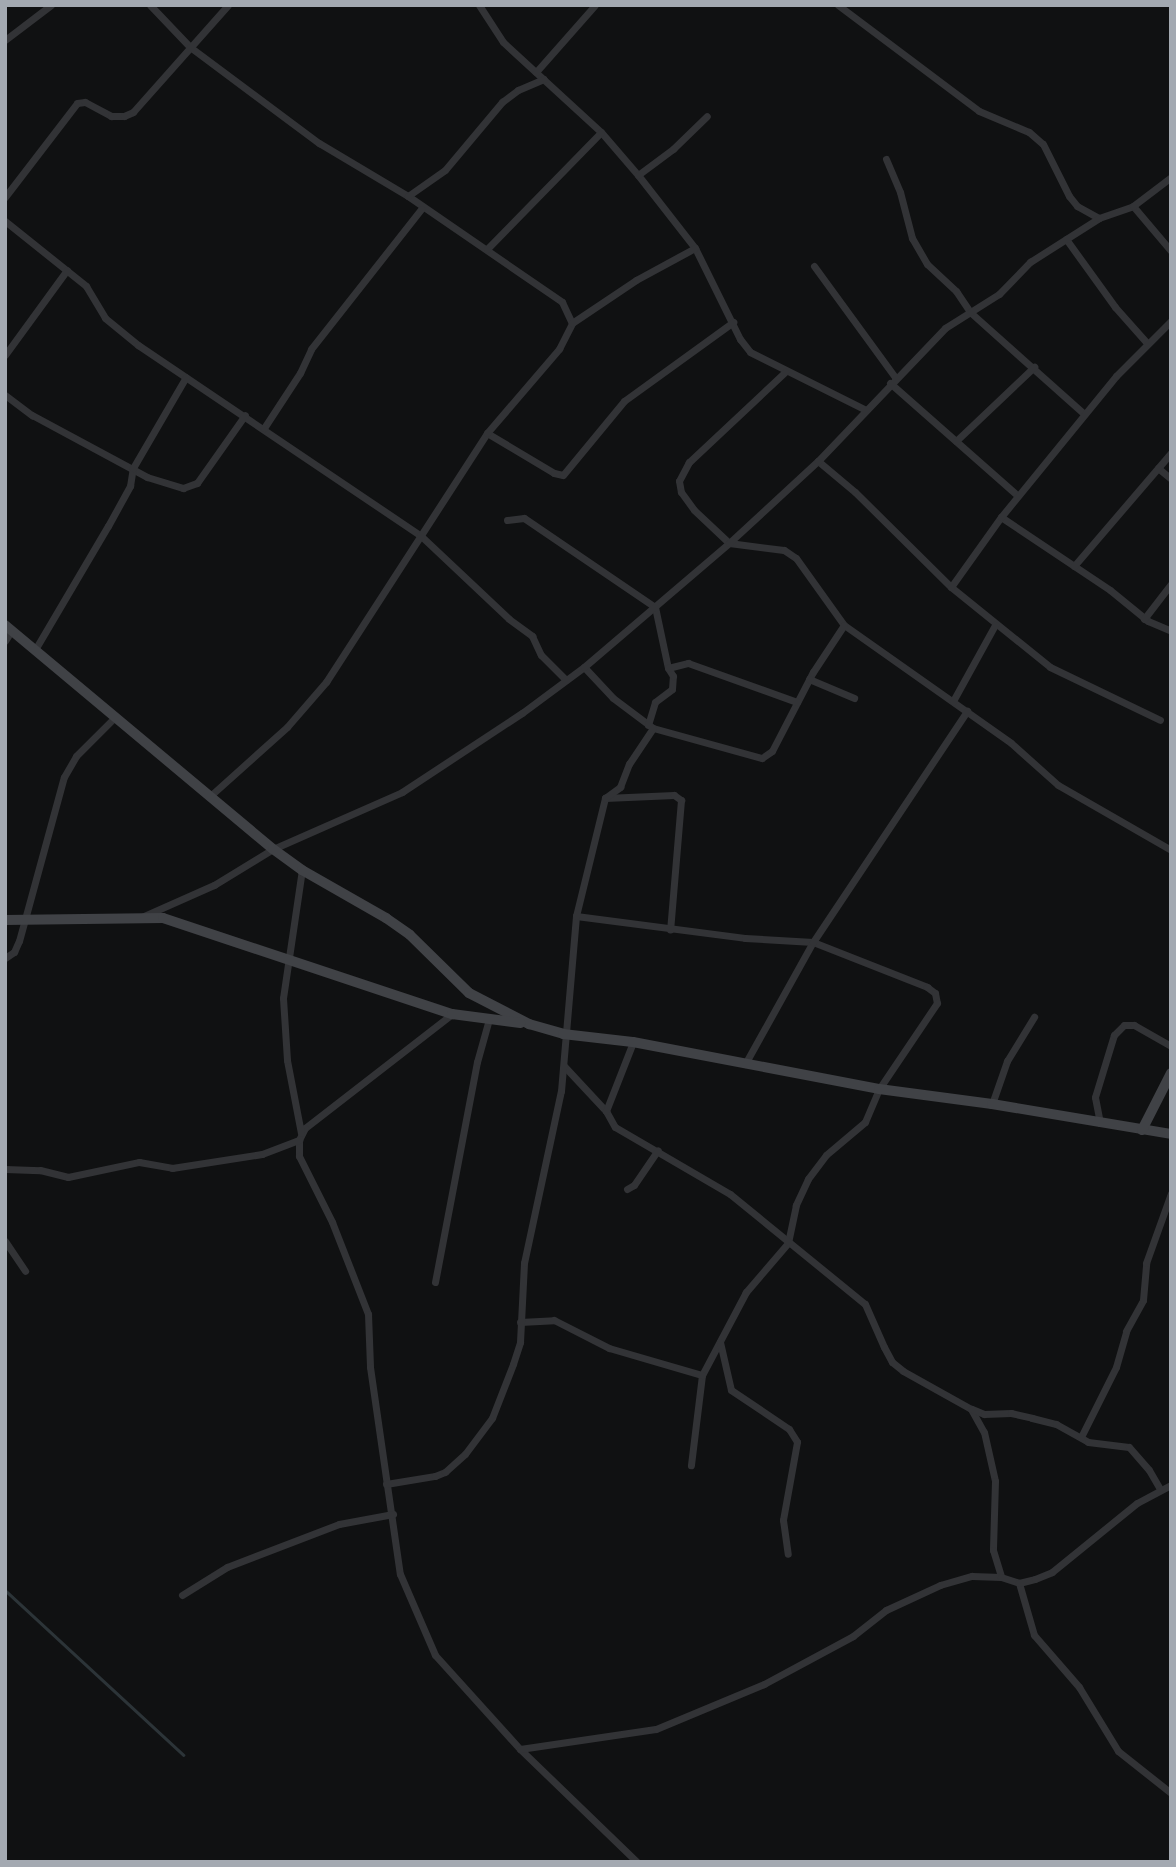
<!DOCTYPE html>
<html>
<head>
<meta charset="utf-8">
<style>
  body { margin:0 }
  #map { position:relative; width:1176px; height:1867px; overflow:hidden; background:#101112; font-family:"Sofia Sans Condensed",sans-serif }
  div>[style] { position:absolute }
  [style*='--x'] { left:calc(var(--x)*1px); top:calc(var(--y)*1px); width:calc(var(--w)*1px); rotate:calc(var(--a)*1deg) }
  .stream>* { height:2.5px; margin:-1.25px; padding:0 1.25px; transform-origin:1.25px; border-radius:1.25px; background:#2c3438 }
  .street>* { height:7px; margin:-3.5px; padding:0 3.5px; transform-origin:3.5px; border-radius:3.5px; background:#323336 }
  .secondary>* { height:10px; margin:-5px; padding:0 5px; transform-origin:5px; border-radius:5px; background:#404246 }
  span { translate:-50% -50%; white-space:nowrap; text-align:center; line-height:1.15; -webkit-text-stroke:6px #0b0c0c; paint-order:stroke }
  .frame { position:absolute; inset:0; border:7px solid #a3a9b1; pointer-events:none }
</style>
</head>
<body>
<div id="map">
  <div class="stream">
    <div style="--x:5;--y:1590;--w:243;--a:42.7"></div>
  </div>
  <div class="street">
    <div style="--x:150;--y:5;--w:58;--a:46.4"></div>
    <div style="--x:190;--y:47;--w:161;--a:36.7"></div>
    <div style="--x:319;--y:143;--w:104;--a:30.8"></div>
    <div style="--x:408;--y:196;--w:187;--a:34.5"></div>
    <div style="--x:562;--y:302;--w:23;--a:65"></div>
    <div style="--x:479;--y:5;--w:44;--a:57"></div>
    <div style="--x:503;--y:42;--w:133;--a:42.6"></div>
    <div style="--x:601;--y:132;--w:57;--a:49.3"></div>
    <div style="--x:638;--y:175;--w:93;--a:52"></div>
    <div style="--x:695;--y:248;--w:102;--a:63.7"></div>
    <div style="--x:740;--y:339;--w:16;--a:52"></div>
    <div style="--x:750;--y:352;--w:130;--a:26.6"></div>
    <div style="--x:838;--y:5;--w:176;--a:36.9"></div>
    <div style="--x:979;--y:111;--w:54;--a:22.8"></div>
    <div style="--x:1029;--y:132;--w:18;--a:41"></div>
    <div style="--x:1043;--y:144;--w:58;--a:63.4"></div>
    <div style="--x:1069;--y:196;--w:13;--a:51"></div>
    <div style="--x:1077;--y:206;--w:25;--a:29"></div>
    <div style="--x:5;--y:40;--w:58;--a:-37.3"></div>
    <div style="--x:536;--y:72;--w:89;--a:-48.6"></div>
    <div style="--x:886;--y:159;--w:36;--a:67"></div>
    <div style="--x:900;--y:192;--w:48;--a:75.4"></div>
    <div style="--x:912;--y:238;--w:30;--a:60"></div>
    <div style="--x:927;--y:264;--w:40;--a:43"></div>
    <div style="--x:956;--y:291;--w:25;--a:56"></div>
    <div style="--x:970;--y:312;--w:153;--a:41.8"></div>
    <div style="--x:638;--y:175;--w:44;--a:-36.6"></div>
    <div style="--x:673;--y:149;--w:47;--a:-44.1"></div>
    <div style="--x:408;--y:196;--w:45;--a:-35.1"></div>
    <div style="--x:445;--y:170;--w:89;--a:-50"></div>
    <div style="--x:502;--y:102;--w:20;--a:-37"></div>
    <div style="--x:518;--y:90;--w:28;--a:-23"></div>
    <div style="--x:5;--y:197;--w:118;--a:-52.5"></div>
    <div style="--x:77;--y:103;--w:8;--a:-7"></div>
    <div style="--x:85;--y:102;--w:30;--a:28"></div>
    <div style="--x:111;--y:116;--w:13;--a:0"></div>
    <div style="--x:124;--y:116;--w:10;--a:-24"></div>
    <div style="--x:133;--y:112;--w:143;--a:-48.4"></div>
    <div style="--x:1133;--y:206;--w:59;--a:49.8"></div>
    <div style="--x:5;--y:221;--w:104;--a:38.7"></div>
    <div style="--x:86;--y:286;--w:37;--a:59"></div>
    <div style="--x:105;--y:318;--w:43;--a:39.3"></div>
    <div style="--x:138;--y:345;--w:340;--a:34"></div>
    <div style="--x:420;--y:535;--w:122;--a:43.3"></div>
    <div style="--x:509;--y:619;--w:29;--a:36"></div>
    <div style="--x:532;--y:636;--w:21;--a:65"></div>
    <div style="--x:541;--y:655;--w:35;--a:45"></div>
    <div style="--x:1066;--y:239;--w:84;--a:54.2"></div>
    <div style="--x:1115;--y:307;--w:48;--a:48.4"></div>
    <div style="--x:487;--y:249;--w:163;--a:-45.7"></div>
    <div style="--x:814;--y:266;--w:137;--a:53.9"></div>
    <div style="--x:5;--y:355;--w:105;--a:-53.9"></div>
    <div style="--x:785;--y:372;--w:132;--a:136.8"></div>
    <div style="--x:689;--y:462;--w:21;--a:118"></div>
    <div style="--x:679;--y:481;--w:11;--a:80"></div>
    <div style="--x:681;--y:492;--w:22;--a:54"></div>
    <div style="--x:694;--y:510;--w:48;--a:43.3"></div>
    <div style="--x:729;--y:543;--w:55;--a:7.3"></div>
    <div style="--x:784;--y:550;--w:14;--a:34"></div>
    <div style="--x:796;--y:558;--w:82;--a:54.4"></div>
    <div style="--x:844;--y:625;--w:204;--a:35.2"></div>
    <div style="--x:1011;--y:743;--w:63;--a:41.8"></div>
    <div style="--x:1058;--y:785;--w:130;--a:29.9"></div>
    <div style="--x:890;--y:383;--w:169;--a:41.4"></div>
    <div style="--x:5;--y:395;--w:34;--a:37"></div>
    <div style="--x:32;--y:415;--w:131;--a:28.3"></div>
    <div style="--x:147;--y:477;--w:38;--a:17"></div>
    <div style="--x:183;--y:488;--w:15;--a:-20"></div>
    <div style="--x:197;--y:483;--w:83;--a:-54.8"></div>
    <div style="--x:264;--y:428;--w:66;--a:-56.8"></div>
    <div style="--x:300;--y:373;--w:26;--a:-65"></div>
    <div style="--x:311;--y:349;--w:178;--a:-51.8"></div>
    <div style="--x:487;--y:433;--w:78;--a:30.8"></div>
    <div style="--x:554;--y:473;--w:9;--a:13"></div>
    <div style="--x:563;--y:475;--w:96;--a:-50.5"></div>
    <div style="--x:624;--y:401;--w:135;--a:-35.9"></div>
    <div style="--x:956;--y:441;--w:108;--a:-43.5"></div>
    <div style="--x:818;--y:461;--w:48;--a:40"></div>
    <div style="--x:855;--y:492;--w:135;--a:44.7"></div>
    <div style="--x:951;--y:587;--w:127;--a:38.9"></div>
    <div style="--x:1050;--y:667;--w:122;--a:25.7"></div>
    <div style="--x:1158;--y:468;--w:17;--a:40"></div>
    <div style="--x:1001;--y:517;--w:131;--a:33.8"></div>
    <div style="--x:1110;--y:590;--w:49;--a:39.2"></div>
    <div style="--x:1148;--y:621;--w:25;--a:23"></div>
    <div style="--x:507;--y:520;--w:17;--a:-7"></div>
    <div style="--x:524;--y:518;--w:158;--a:34.2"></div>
    <div style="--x:655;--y:607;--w:62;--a:78"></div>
    <div style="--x:1074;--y:566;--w:149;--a:-49.4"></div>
    <div style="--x:951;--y:587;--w:86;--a:-54.5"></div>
    <div style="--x:1001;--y:517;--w:182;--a:-50.8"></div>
    <div style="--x:1116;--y:376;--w:78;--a:-45"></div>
    <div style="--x:1144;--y:619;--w:44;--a:-52.4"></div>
    <div style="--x:5;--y:641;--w:13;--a:-58"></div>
    <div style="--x:36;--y:648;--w:142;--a:-59.5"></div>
    <div style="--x:108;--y:526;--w:46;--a:-61.2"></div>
    <div style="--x:130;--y:486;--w:18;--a:-81"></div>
    <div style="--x:133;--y:468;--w:105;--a:-59.8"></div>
    <div style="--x:584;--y:667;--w:42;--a:46.9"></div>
    <div style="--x:613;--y:698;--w:50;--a:36.9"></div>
    <div style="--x:653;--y:728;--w:113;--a:15.4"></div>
    <div style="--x:762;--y:758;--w:12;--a:-35"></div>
    <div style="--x:772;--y:751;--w:89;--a:-62.6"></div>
    <div style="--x:813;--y:672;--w:56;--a:-56.6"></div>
    <div style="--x:809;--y:679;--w:49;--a:22.9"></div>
    <div style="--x:953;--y:701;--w:87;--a:-61.1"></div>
    <div style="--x:648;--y:725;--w:24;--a:-73"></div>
    <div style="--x:655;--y:702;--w:21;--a:-37"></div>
    <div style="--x:672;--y:689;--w:13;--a:-86"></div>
    <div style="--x:673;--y:676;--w:9;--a:-122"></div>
    <div style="--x:668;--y:668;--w:21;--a:-14"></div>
    <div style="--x:688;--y:663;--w:116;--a:19.7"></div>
    <div style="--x:209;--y:797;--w:105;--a:-41.9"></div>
    <div style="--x:287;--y:727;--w:60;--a:-49.1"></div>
    <div style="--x:326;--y:682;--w:297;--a:-57.1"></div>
    <div style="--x:487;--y:433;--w:111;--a:-49.4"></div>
    <div style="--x:559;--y:349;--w:29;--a:-63"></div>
    <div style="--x:572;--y:323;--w:77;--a:-33.9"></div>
    <div style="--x:636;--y:280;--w:67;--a:-28.5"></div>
    <div style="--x:605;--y:798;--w:69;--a:-2.5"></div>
    <div style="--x:674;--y:795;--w:9;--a:36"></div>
    <div style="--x:681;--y:800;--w:130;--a:94.8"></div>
    <div style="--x:144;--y:916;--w:77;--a:-23.9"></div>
    <div style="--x:214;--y:885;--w:69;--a:-31.4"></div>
    <div style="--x:273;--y:849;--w:141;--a:-23.8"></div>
    <div style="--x:402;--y:792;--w:144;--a:-33.4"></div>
    <div style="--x:522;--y:713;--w:77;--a:-36.6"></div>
    <div style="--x:584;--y:667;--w:191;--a:-40.5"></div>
    <div style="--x:729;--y:543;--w:121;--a:-42.7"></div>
    <div style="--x:818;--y:461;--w:184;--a:-46.3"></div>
    <div style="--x:945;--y:328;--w:64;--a:-32.2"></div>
    <div style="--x:999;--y:294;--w:45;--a:-45.9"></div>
    <div style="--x:1030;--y:262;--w:82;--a:-32.5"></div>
    <div style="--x:1099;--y:218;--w:36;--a:-19"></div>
    <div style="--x:1133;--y:206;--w:48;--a:-37.3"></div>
    <div style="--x:576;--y:916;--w:170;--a:7.4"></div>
    <div style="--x:745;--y:938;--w:68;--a:3.4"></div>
    <div style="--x:813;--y:942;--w:123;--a:21.5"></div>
    <div style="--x:927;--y:987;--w:10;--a:37"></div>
    <div style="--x:935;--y:993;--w:10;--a:79"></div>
    <div style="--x:937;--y:1003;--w:104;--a:124"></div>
    <div style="--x:879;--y:1089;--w:36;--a:113"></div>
    <div style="--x:865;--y:1122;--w:51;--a:139.8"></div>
    <div style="--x:826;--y:1155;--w:30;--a:127"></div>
    <div style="--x:808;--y:1179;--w:29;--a:115"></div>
    <div style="--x:796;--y:1205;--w:39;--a:102"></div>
    <div style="--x:788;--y:1243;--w:65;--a:130.6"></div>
    <div style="--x:746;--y:1292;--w:94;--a:117.9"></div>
    <div style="--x:702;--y:1375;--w:91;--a:97"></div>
    <div style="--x:5;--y:958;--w:11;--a:-34"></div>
    <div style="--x:14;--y:952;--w:12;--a:-66"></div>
    <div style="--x:19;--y:941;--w:170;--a:-74.7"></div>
    <div style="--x:64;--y:777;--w:24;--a:-60"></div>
    <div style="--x:76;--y:756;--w:55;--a:-45"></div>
    <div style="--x:452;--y:1014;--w:186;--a:142.2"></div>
    <div style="--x:305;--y:1128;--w:13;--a:117"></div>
    <div style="--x:299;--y:1140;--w:16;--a:90"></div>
    <div style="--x:299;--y:1156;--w:74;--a:63.4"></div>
    <div style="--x:332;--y:1222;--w:99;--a:68.6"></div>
    <div style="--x:368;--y:1314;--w:53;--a:87.8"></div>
    <div style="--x:370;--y:1367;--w:209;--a:81.8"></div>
    <div style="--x:400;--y:1574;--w:88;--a:66.6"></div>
    <div style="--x:435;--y:1655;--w:127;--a:47.9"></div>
    <div style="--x:520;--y:1749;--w:163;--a:44"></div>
    <div style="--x:745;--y:1064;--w:140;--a:-60.9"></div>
    <div style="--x:813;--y:942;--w:278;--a:-56.3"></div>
    <div style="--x:564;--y:1066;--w:62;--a:47"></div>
    <div style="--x:606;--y:1111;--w:18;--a:61"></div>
    <div style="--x:615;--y:1127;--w:133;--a:30.2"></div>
    <div style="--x:730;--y:1194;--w:174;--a:39.2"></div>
    <div style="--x:865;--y:1304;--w:47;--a:66.2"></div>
    <div style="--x:884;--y:1347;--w:17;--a:62"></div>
    <div style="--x:892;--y:1362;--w:14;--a:39"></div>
    <div style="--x:903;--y:1371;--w:78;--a:29.2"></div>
    <div style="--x:971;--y:1409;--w:26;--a:61"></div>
    <div style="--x:984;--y:1432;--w:50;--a:77.3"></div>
    <div style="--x:995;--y:1481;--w:69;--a:91.7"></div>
    <div style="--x:993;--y:1550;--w:28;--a:73"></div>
    <div style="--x:992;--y:1104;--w:46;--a:-70.8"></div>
    <div style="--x:1007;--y:1061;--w:52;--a:-58.5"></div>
    <div style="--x:606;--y:1111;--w:74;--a:-68.6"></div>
    <div style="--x:1100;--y:1123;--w:26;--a:-101"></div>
    <div style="--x:1095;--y:1097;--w:65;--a:-73"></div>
    <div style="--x:1114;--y:1035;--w:14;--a:-45"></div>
    <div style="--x:1124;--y:1025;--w:10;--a:0"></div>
    <div style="--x:1134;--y:1025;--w:43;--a:29.6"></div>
    <div style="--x:301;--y:1133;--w:74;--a:-100.9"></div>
    <div style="--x:287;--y:1060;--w:62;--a:-93.7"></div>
    <div style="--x:283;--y:998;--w:129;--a:-81.6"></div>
    <div style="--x:5;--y:1169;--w:35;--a:2"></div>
    <div style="--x:40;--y:1170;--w:29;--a:14"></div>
    <div style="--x:68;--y:1177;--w:73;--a:-11.9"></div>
    <div style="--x:139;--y:1162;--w:34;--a:10"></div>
    <div style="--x:172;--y:1168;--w:91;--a:-8.8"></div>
    <div style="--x:262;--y:1154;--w:40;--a:-21"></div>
    <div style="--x:627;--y:1189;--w:8;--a:-30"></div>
    <div style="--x:634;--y:1185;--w:42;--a:-55.6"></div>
    <div style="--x:5;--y:1241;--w:36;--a:56"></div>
    <div style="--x:435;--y:1282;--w:224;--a:-79.2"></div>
    <div style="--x:477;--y:1062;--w:45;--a:-74.4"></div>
    <div style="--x:520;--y:1322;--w:34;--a:-3"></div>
    <div style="--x:554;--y:1320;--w:62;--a:27"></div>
    <div style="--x:609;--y:1348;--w:97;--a:16.2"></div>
    <div style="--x:720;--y:1342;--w:49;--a:77.1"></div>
    <div style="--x:731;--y:1390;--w:70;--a:33.9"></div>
    <div style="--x:789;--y:1429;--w:15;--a:58"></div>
    <div style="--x:797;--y:1442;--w:79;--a:100.2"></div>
    <div style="--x:783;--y:1520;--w:34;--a:82"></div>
    <div style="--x:972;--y:1409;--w:13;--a:23"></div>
    <div style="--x:984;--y:1414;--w:27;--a:-2"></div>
    <div style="--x:1011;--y:1413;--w:22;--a:13"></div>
    <div style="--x:1032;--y:1418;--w:25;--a:14"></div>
    <div style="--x:1056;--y:1424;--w:37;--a:29"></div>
    <div style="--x:1088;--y:1442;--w:41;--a:7"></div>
    <div style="--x:1129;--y:1447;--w:30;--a:49"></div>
    <div style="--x:1149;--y:1470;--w:22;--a:60"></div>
    <div style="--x:1081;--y:1437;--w:78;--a:-63.4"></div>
    <div style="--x:1116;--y:1367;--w:37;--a:-74"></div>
    <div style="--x:1126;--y:1331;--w:35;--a:-61"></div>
    <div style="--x:1143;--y:1300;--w:37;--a:-85"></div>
    <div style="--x:1146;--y:1263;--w:74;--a:-70.3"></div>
    <div style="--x:386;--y:1484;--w:50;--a:-9.3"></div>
    <div style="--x:435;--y:1476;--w:11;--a:-22"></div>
    <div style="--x:445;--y:1472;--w:27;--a:-42"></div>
    <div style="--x:465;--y:1454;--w:45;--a:-53.1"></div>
    <div style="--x:492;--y:1418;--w:58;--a:-68.7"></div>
    <div style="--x:513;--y:1364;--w:23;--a:-72"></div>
    <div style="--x:520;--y:1342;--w:79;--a:-87.1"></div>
    <div style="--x:524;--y:1263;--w:176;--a:-77.9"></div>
    <div style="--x:561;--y:1091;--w:176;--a:-85.1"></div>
    <div style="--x:576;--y:916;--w:122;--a:-76.2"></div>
    <div style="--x:605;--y:798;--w:19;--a:-36"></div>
    <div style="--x:620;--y:787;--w:25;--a:-69"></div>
    <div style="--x:629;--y:764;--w:43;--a:-56.3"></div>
    <div style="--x:1019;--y:1583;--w:54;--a:73.9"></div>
    <div style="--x:1034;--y:1635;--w:69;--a:49.1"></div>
    <div style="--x:1079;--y:1687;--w:75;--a:58.6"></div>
    <div style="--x:1118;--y:1751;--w:68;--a:38.4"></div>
    <div style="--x:182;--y:1595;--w:53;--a:-31.9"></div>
    <div style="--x:227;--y:1567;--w:120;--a:-21"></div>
    <div style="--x:339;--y:1524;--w:55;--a:-10.5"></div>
    <div style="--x:520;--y:1749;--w:137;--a:-8.4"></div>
    <div style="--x:656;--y:1729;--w:117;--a:-22.6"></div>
    <div style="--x:764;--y:1684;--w:101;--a:-28.3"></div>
    <div style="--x:853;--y:1636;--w:42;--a:-38.2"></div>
    <div style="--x:886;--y:1610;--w:60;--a:-24.8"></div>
    <div style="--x:940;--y:1585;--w:33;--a:-16"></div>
    <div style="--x:972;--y:1576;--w:29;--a:2"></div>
    <div style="--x:1001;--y:1577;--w:19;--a:18"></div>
    <div style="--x:1019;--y:1583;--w:16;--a:-14"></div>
    <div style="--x:1035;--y:1579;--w:18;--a:-22"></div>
    <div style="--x:1052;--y:1572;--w:109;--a:-39.1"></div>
    <div style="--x:1137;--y:1503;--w:38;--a:-28"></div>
  </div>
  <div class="secondary">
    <div style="--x:5;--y:625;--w:349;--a:39.9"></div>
    <div style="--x:273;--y:849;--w:36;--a:36"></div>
    <div style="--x:302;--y:870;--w:97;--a:29.7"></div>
    <div style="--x:386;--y:918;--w:29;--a:35"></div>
    <div style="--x:410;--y:935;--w:83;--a:44.5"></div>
    <div style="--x:469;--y:993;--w:68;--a:27.3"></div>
    <div style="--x:529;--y:1024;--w:35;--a:16"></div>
    <div style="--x:563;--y:1034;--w:70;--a:6.5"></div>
    <div style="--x:633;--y:1042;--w:250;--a:10.8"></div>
    <div style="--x:879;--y:1089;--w:114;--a:7.6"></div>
    <div style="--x:992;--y:1104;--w:181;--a:9.5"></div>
    <div style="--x:5;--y:920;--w:158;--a:-0.7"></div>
    <div style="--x:163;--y:918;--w:305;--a:18.4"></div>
    <div style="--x:452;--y:1014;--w:69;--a:7.5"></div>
    <div style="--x:1142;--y:1130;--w:64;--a:-63"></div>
  </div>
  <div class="frame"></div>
</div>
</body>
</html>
